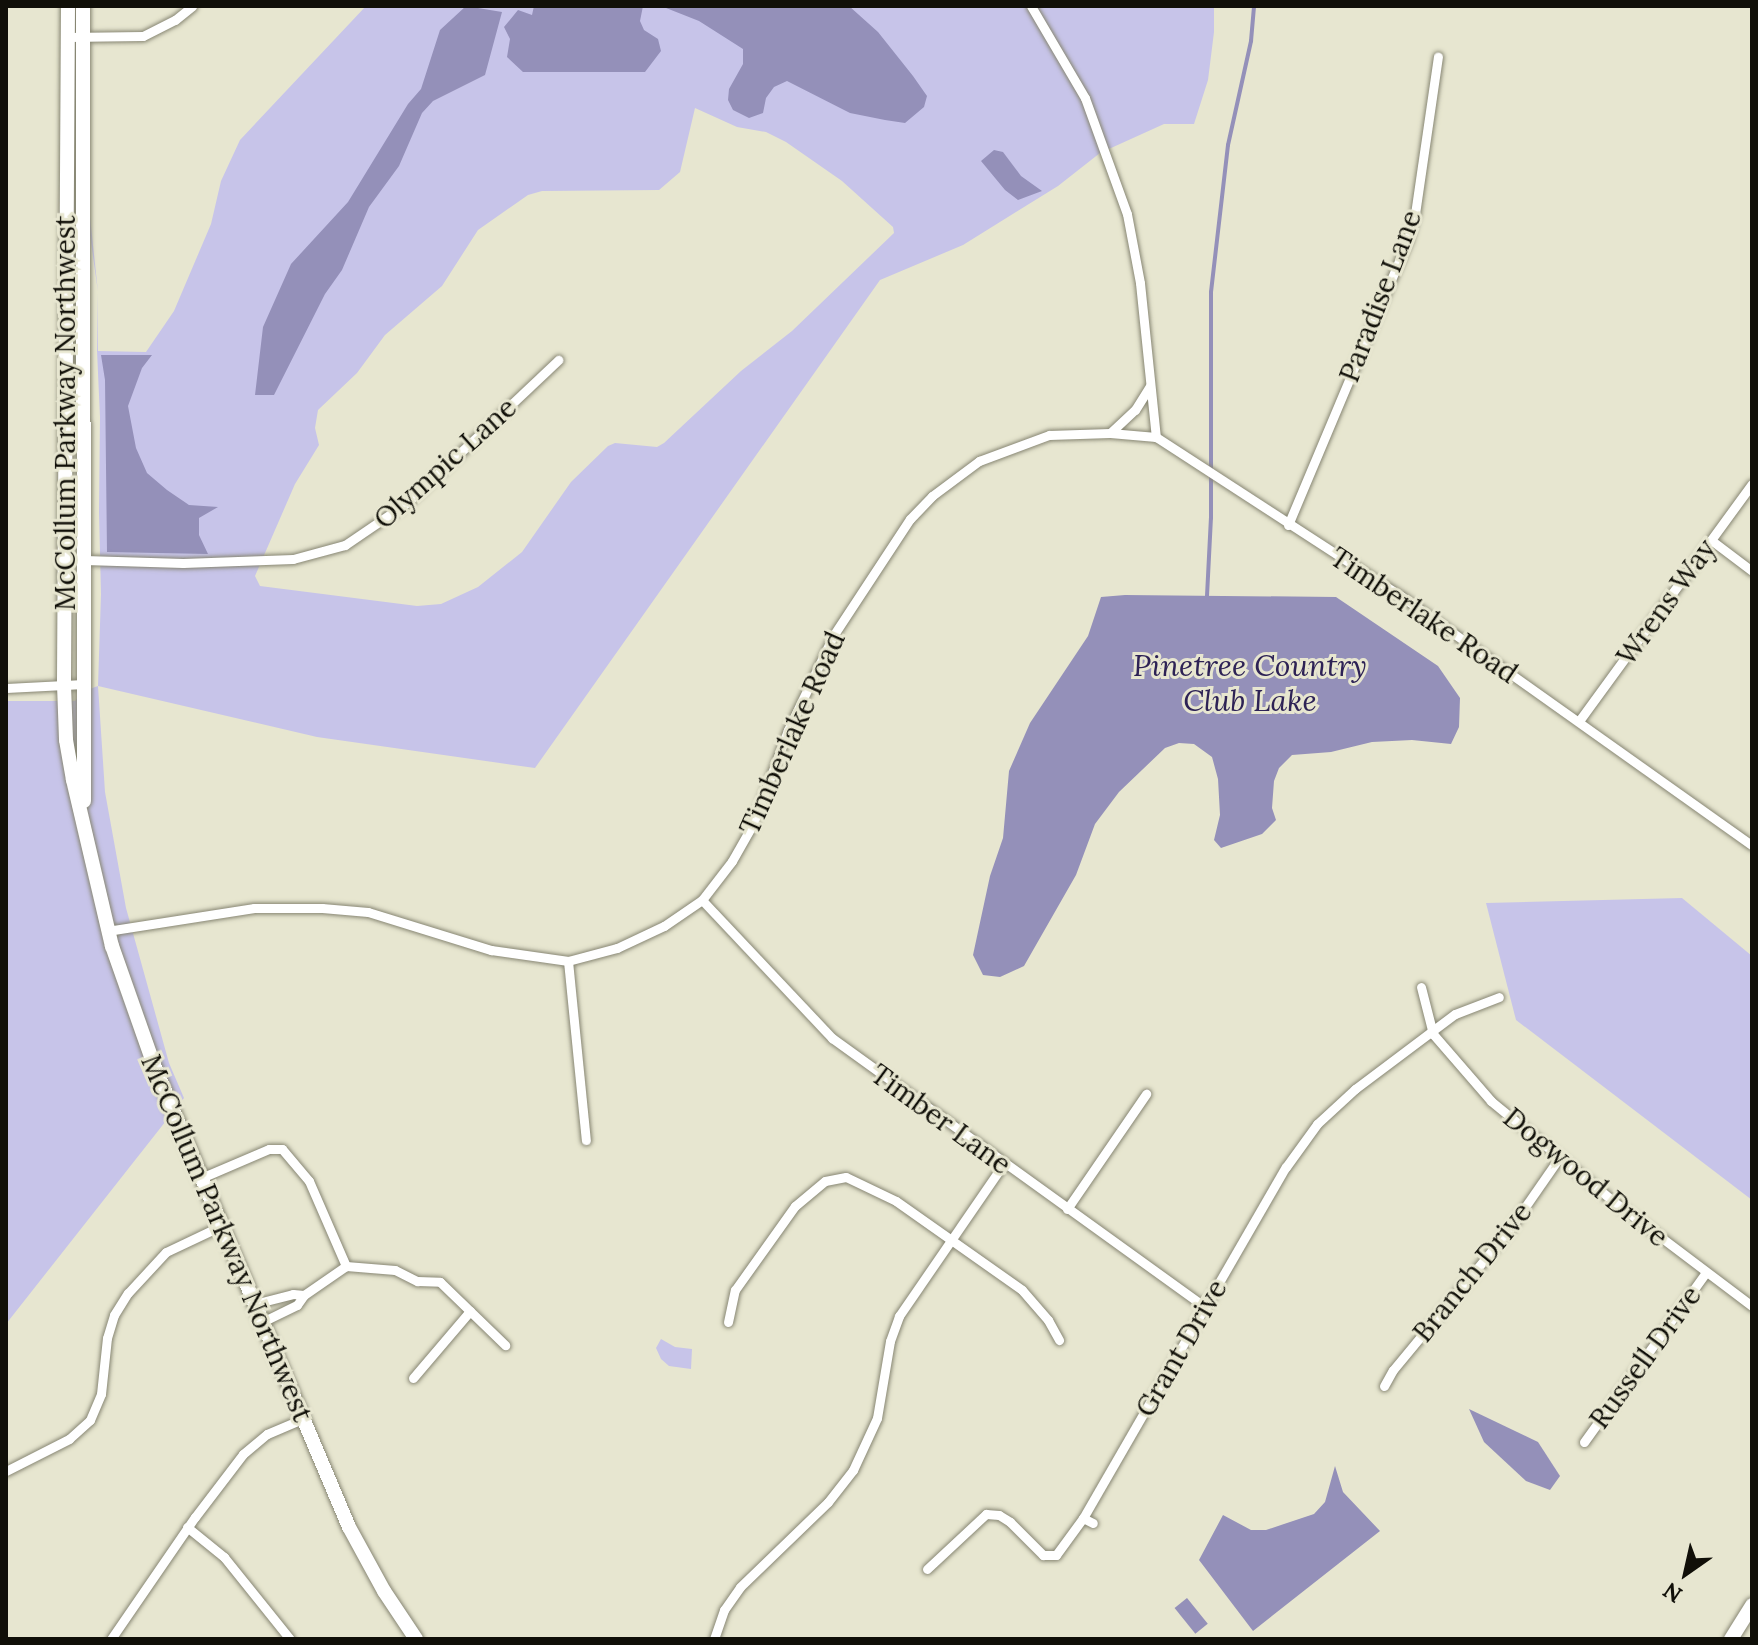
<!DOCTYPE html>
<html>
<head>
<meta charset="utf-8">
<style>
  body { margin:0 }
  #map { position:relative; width:1758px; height:1645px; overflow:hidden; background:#e7e6d0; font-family:Lora,serif }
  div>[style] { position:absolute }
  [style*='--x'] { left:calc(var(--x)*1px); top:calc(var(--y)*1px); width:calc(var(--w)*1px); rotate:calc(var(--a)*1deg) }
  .green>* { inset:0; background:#c7c4e9 }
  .water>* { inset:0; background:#9490b9; transform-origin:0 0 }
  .stream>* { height:4px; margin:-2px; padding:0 2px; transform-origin:2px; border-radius:2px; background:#9490b9 }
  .roads { filter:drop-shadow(0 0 2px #878673) drop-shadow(0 0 2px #878673) }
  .street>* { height:9px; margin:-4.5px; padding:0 4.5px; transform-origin:4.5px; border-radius:4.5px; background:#fff }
  .secondary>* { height:14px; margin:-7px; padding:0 7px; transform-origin:7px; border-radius:7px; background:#fff }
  span { translate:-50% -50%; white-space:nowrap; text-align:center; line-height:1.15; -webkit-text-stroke:6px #e7e6d0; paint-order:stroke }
  .street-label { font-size:28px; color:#100f08 }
  .water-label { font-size:30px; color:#2d2255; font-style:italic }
  .frame { position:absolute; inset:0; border:8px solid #100f08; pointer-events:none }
  .north { position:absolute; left:1646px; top:1533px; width:80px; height:80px; -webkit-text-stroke:6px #e7e6d0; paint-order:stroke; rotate:214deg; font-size:22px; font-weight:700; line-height:32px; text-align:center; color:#100f08 }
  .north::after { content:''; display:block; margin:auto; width:28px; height:36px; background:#100f08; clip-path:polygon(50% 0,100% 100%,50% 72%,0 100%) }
</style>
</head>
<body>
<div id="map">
  <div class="green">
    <div style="clip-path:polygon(evenodd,366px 6px,1214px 6px,1214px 32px,1208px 80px,1194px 124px,1164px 124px,1100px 153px,1058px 186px,963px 245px,880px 280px,535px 768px,317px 737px,98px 686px,105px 792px,126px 908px,169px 1063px,184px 1098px,6px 1324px,6px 701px,75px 701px,84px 691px,98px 686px,101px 594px,99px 512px,100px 417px,97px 351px,98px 292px,88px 221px,90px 217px,98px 292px,98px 351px,146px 352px,174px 311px,211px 224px,221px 181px,240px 140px,366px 6px,695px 108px,737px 127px,766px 132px,786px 142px,842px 181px,893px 227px,894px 233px,792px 331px,741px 371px,664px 443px,657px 447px,615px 443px,608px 446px,571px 482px,522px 552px,478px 587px,441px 604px,417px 606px,260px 586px,255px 576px,295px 484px,319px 445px,315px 428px,318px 410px,357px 373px,385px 335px,442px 286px,478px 230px,528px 195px,542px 191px,659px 190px,680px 172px,695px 108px)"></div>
    <div style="clip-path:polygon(1682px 898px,1752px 956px,1752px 1200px,1516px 1020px,1486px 903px)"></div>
    <div style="clip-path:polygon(661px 1339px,675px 1347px,692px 1349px,691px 1369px,669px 1366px,661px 1359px,656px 1348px)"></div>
  </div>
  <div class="water">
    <div style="clip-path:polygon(466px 6px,502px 12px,485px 75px,433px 101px,422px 113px,399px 166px,369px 207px,342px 270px,325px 294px,274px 395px,255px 395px,263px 327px,291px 264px,348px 202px,408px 104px,421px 89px,440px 30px)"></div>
    <div style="clip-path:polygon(534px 6px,643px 6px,640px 21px,644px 30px,658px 39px,661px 51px,645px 72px,523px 72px,507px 57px,510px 39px,504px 27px,518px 10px,532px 15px)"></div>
    <div style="clip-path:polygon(661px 6px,849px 6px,878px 32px,913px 76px,927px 96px,924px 107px,905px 123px,885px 120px,850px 113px,787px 81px,774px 87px,766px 98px,763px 113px,749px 118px,733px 110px,728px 100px,729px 89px,743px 64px,743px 49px,699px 21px)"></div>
    <div style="clip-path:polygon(994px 150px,1003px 152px,1021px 176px,1042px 191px,1018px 200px,1005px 190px,981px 161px)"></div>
    <div style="clip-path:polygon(101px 355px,152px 355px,142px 368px,128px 406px,136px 448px,147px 473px,167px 490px,189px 505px,218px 507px,199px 518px,199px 535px,208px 554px,107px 552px,105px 380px)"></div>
    <div style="clip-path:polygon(1125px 595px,1336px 597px,1438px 666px,1460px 698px,1459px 727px,1451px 744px,1412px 740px,1372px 742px,1331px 752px,1292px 755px,1279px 768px,1274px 781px,1272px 808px,1276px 820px,1262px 834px,1221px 848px,1214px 840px,1220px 815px,1218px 779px,1212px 757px,1194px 744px,1179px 743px,1165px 748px,1119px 792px,1095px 824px,1076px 875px,1024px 966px,1000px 977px,983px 975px,973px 955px,990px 876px,1003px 838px,1009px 771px,1030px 723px,1088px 636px,1101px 597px)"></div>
    <div style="clip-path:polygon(1469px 1409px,1538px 1442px,1560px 1476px,1550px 1490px,1526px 1481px,1484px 1442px)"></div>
    <div style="clip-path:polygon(1335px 1466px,1343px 1492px,1380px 1531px,1253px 1631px,1199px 1560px,1223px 1515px,1251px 1530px,1266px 1530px,1314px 1514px,1325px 1502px)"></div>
    <div style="left:1187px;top:1598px;width:33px;height:16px;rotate:51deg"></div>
  </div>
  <div class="stream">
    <div style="--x:1207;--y:596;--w:78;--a:-87.1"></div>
    <div style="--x:1211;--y:518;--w:226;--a:-90"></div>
    <div style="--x:1211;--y:292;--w:148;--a:-83.4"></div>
    <div style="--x:1228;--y:145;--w:107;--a:-77.5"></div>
    <div style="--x:1251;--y:41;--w:35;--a:-85"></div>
  </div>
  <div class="roads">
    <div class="street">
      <div style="--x:1031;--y:6;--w:107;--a:59.6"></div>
      <div style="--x:1085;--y:98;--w:123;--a:70.1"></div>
      <div style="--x:1127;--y:214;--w:70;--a:79.3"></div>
      <div style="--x:1140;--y:283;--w:155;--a:84.1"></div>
      <div style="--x:68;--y:37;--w:75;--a:-0.8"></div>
      <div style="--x:143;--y:36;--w:36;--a:-27"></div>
      <div style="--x:175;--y:20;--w:22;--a:-39"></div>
      <div style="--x:1110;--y:433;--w:34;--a:-43"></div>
      <div style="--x:1135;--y:410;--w:28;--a:-58"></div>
      <div style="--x:1288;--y:525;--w:310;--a:-67.2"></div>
      <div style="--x:1408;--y:239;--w:26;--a:-74"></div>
      <div style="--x:1415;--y:214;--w:159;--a:-81.7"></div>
      <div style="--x:1711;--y:540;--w:51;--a:37.1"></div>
      <div style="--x:84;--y:560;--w:99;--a:1.7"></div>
      <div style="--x:183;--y:563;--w:110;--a:-2.1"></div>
      <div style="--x:293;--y:559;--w:54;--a:-15.1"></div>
      <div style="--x:345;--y:545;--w:76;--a:-34.3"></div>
      <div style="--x:408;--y:502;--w:207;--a:-43.4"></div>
      <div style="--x:6;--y:688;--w:78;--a:-2.9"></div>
      <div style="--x:1579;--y:721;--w:293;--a:-53.9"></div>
      <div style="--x:702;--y:900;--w:190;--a:46.7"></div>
      <div style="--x:832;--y:1038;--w:461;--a:35.8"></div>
      <div style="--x:107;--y:931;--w:149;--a:-8.9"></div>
      <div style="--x:254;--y:908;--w:68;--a:0"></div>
      <div style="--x:322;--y:908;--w:46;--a:5"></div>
      <div style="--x:368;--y:912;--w:129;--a:17.2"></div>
      <div style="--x:491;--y:950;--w:78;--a:8.1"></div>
      <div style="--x:568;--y:961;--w:51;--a:-14.9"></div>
      <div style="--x:617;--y:948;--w:52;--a:-25.1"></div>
      <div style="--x:664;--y:926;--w:46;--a:-34.4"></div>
      <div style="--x:702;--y:900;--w:49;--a:-52.4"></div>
      <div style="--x:732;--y:861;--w:43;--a:-60.4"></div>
      <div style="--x:753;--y:824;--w:100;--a:-69.6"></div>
      <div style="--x:788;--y:730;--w:104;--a:-64.4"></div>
      <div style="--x:833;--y:636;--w:140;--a:-56.7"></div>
      <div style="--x:910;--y:519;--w:32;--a:-46"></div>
      <div style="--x:932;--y:496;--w:59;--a:-36.7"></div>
      <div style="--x:979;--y:461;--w:75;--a:-20.4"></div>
      <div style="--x:1049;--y:435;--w:61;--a:-1.9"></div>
      <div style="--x:1110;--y:433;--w:46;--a:5"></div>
      <div style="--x:1156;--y:437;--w:292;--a:33"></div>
      <div style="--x:1401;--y:596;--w:430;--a:35.4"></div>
      <div style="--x:568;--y:961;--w:180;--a:84.3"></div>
      <div style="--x:1421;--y:987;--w:49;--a:75.7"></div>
      <div style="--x:1433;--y:1034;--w:89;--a:49.1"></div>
      <div style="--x:1491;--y:1101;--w:158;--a:39.3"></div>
      <div style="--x:1613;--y:1201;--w:174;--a:37.1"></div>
      <div style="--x:201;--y:1178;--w:74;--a:-23.1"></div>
      <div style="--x:269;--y:1149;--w:13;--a:0"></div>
      <div style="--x:282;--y:1149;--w:42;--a:49.8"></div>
      <div style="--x:309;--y:1181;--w:93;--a:66.5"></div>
      <div style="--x:1067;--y:1209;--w:140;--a:-55.5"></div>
      <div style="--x:254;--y:1304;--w:40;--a:-14.4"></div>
      <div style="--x:293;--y:1294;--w:11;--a:5"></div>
      <div style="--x:262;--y:1322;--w:39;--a:-26"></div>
      <div style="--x:297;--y:1305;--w:12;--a:-55"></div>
      <div style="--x:304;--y:1295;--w:51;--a:-34.6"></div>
      <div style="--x:346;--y:1266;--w:49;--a:4.7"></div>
      <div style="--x:395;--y:1270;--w:25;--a:27"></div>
      <div style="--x:417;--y:1281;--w:23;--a:2"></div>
      <div style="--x:440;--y:1282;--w:91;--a:44.1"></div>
      <div style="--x:728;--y:1322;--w:33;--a:-78"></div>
      <div style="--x:735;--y:1290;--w:103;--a:-54.5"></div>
      <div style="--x:795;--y:1206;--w:39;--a:-40"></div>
      <div style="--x:825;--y:1181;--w:21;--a:-11"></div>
      <div style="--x:846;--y:1177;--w:55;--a:25.6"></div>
      <div style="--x:896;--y:1201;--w:154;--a:35.2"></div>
      <div style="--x:1022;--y:1290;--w:40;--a:49"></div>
      <div style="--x:1048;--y:1320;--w:23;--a:61"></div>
      <div style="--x:413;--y:1378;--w:88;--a:-49.6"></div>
      <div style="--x:1384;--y:1386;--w:18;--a:-61"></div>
      <div style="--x:1393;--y:1370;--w:182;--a:-50.4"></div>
      <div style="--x:1509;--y:1230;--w:88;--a:-55.2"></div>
      <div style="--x:1584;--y:1442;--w:209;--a:-54.3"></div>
      <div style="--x:6;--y:1471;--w:71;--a:-26.9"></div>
      <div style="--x:69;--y:1439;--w:28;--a:-42"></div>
      <div style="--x:90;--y:1420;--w:28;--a:-67"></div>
      <div style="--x:101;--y:1394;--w:56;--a:-83.9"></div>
      <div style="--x:107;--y:1338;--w:24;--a:-73"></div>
      <div style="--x:114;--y:1315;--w:26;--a:-58"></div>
      <div style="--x:128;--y:1293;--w:56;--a:-47.2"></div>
      <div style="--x:166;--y:1252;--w:61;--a:-25.3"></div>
      <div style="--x:1083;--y:1518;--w:11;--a:27"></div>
      <div style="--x:187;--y:1527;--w:48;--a:39"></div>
      <div style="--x:224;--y:1557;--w:105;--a:51.2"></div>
      <div style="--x:927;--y:1569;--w:81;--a:-43"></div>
      <div style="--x:986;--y:1514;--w:13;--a:4"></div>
      <div style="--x:999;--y:1515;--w:13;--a:32"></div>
      <div style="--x:1010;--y:1522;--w:47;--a:45"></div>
      <div style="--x:1043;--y:1555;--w:13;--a:0"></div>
      <div style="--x:1056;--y:1555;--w:46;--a:-53.9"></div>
      <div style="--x:1083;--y:1518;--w:405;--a:-60"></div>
      <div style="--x:1286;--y:1167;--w:53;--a:-54.2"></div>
      <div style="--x:1317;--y:1124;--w:52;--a:-42.6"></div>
      <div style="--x:1355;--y:1089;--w:125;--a:-36.9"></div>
      <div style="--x:1455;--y:1014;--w:47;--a:-21.1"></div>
      <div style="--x:111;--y:1639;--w:148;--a:-55.5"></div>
      <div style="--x:195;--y:1517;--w:79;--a:-52.7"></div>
      <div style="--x:243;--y:1454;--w:31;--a:-40"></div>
      <div style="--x:267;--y:1434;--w:38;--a:-23"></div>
      <div style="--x:714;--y:1639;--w:31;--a:-71"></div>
      <div style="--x:724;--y:1610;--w:28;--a:-55"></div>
      <div style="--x:740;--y:1587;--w:122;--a:-44"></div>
      <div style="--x:828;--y:1502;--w:41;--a:-52"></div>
      <div style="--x:853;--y:1470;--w:57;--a:-65.2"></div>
      <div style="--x:877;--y:1418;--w:78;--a:-80.4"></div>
      <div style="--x:890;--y:1341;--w:27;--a:-70"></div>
      <div style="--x:899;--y:1316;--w:186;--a:-55.5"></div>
    </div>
    <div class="secondary">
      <div style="--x:68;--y:6;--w:679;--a:90.34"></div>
      <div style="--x:64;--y:685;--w:55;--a:87.9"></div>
      <div style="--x:66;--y:740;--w:41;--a:80.1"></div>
      <div style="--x:73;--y:780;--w:171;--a:76.8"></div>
      <div style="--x:112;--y:946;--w:126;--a:70.6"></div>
      <div style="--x:154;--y:1065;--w:501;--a:67.12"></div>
      <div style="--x:349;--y:1527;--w:73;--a:61.3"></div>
      <div style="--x:384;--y:1591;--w:58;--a:56.3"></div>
      <div style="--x:83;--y:6;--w:795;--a:89.93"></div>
      <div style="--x:1731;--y:1639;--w:40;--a:-58"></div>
    </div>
  </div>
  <div class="street-label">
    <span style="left:1380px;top:296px;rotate:-69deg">Paradise Lane</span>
    <span style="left:65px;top:413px;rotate:-90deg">McCollum Parkway Northwest</span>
    <span style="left:445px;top:463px;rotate:-42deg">Olympic Lane</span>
    <span style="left:1666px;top:602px;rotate:-54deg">Wrens Way</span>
    <span style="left:1424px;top:615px;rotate:34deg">Timberlake Road</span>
    <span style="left:792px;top:733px;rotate:-66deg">Timberlake Road</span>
    <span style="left:941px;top:1119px;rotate:36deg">Timber Lane</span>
    <span style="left:1586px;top:1177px;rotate:39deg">Dogwood Drive</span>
    <span style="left:227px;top:1238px;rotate:67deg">McCollum Parkway Northwest</span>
    <span style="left:1472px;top:1272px;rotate:-51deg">Branch Drive</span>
    <span style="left:1181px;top:1348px;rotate:-60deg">Grant Drive</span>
    <span style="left:1645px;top:1357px;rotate:-54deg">Russell Drive</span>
  </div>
  <div class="water-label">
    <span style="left:1250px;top:682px">Pinetree Country<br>Club Lake</span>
  </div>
  <div class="frame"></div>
  <div class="north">N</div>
</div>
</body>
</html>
